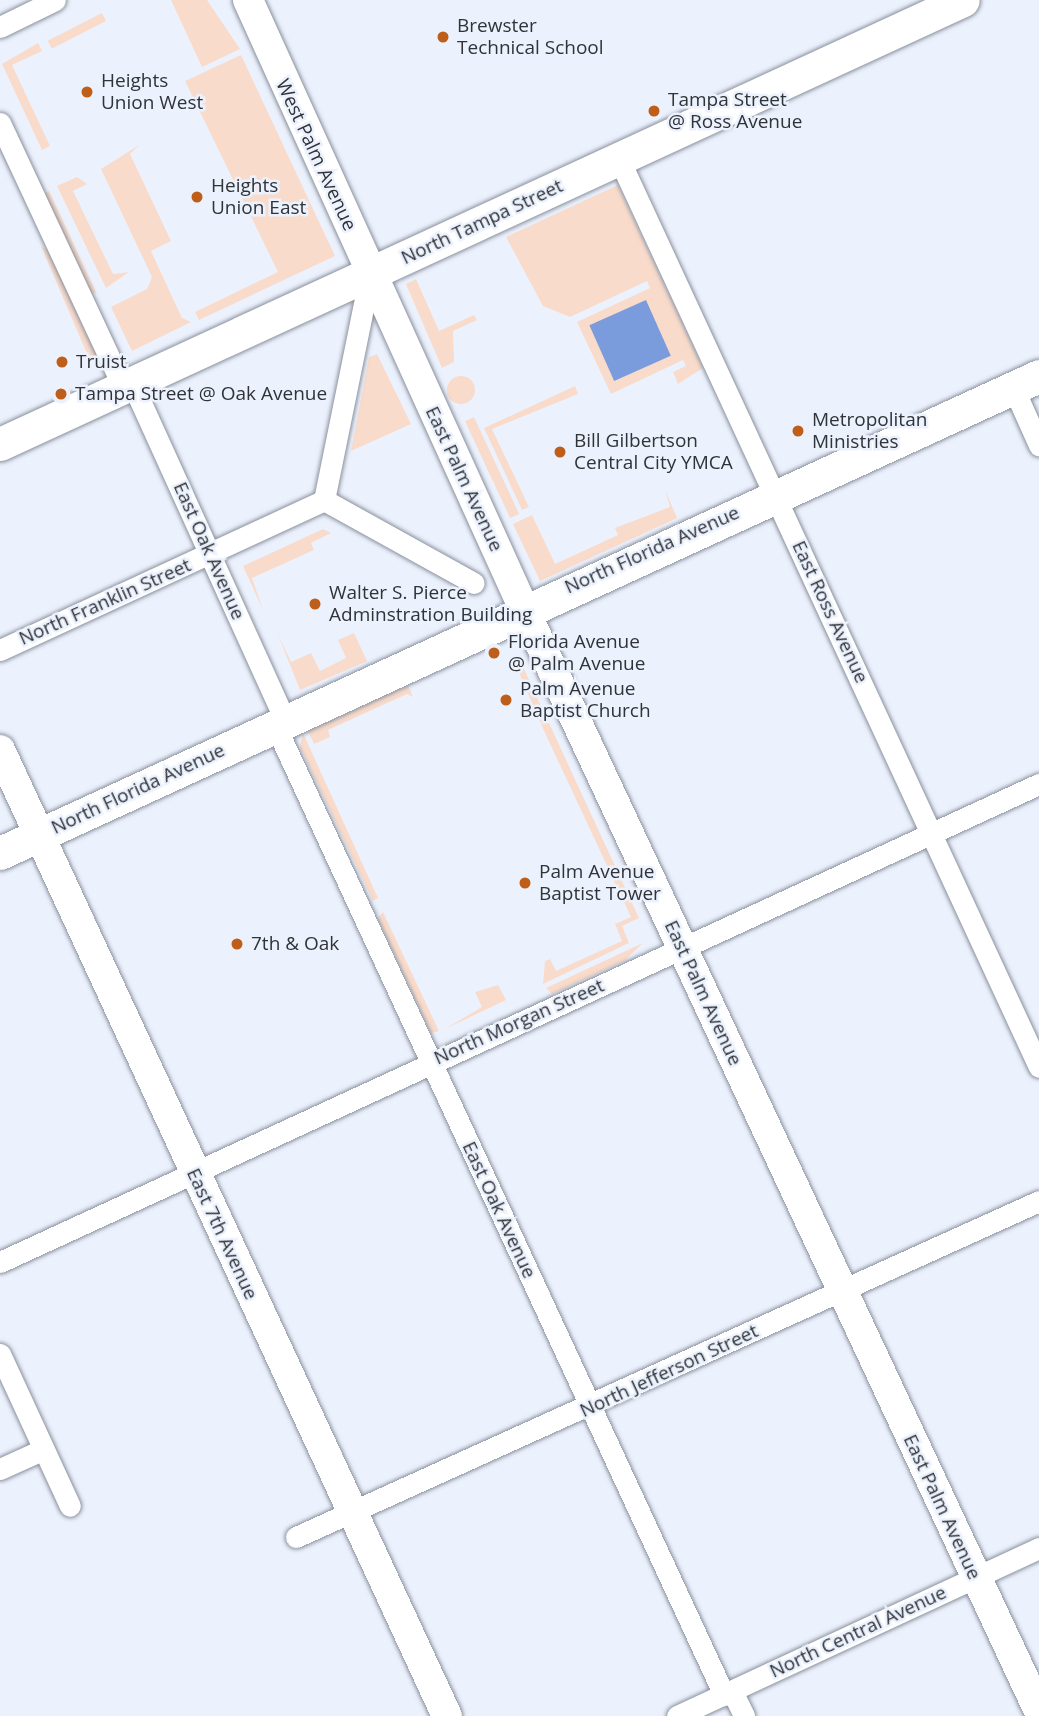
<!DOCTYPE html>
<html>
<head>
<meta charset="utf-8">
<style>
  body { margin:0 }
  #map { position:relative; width:1039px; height:1716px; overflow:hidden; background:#ecf2fd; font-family:"Open Sans",sans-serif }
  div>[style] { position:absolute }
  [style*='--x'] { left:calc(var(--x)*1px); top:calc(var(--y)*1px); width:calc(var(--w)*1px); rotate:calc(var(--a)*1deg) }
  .green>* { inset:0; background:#f9dbcb; transform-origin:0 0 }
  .round { border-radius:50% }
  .water>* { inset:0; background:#7b9cdc; transform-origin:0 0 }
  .roads { filter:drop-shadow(0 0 2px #89909d) drop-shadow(0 0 2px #89909d) }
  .street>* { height:21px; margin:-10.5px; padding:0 10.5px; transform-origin:10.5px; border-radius:10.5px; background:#fff }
  .secondary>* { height:30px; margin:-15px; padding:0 15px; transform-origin:15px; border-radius:15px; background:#fff }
  .primary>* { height:33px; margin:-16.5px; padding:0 16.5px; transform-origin:16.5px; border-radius:16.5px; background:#fff }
  .dots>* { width:19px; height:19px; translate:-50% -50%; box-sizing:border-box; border:4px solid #ecf2fd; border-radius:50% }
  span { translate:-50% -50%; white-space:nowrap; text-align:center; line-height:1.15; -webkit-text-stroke:5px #ecf2fd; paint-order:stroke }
  .poi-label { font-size:19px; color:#303338 }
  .left { translate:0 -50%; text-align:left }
  .street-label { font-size:19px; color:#303338 }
</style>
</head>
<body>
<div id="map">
  <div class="green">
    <div style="clip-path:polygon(171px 0,207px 0,240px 49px,202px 67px)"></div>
    <div style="left:102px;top:13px;width:9px;height:61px;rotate:63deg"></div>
    <div style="clip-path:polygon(38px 43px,42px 51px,12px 65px,50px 146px,42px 150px,2px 64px)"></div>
    <div style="clip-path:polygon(241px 55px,335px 256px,199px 320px,195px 312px,278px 272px,185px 81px)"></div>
    <div style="clip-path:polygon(139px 145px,130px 154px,171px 241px,151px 251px,182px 318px,191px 322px,132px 351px,111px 307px,147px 289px,152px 277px,101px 169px)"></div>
    <div style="clip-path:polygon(77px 177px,87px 184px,73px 191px,113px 274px,129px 272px,106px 288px,57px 186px)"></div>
    <div style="clip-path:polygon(618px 185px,703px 368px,678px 384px,673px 372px,686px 366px,683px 360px,611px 394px,577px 322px,650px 288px,647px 281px,570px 317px,543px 306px,506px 237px)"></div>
    <div style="left:49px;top:191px;width:112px;height:7px;rotate:65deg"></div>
    <div style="clip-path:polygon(41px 246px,50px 252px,99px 359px,91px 363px)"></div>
    <div style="clip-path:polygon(416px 279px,439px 331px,474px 315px,477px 320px,453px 331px,454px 362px,442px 368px,406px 284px)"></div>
    <div style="clip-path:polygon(377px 354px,411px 424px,351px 451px,369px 357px)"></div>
    <div class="round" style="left:447px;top:376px;width:28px;height:28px"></div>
    <div style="clip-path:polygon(575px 386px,578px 394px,492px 429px,529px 507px,522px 510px,484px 428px)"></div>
    <div style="left:474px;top:417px;width:107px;height:10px;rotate:65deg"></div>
    <div style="clip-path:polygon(665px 490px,677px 518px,540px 581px,513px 524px,532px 515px,555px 564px,618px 535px,615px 528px,670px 507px)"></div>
    <div style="clip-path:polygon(323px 529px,331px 533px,311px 543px,314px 550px,252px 578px,263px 610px,243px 566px)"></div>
    <div style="clip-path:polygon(277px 632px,291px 662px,311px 653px,320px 671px,346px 658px,338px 640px,354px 633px,367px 661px,300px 690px)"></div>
    <div style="clip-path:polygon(519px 658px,639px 918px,622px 926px,629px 943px,543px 984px,545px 961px,550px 959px,556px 971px,622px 941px,615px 924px,631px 917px,545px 733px,514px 661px)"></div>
    <div style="clip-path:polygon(408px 685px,413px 697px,407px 694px,328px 730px,330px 737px,314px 744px,308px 731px)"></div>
    <div style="clip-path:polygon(303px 733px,378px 898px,373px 901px,300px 747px)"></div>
    <div style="clip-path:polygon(383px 912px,439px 1031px,431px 1033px,378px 918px)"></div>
    <div style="clip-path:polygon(643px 943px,624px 961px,552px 994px,546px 988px)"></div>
    <div style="clip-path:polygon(498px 985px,506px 1000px,445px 1029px,482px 1007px,475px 992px)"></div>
  </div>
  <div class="water">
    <div style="left:646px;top:300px;width:61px;height:62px;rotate:66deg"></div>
  </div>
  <div class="roads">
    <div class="street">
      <div style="--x:0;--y:27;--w:61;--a:-26.1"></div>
      <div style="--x:0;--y:123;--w:291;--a:65"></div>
      <div style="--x:619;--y:159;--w:1000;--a:65.18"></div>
      <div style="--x:132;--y:383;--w:370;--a:65.6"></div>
      <div style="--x:1013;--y:387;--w:64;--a:65.9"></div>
      <div style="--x:324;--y:500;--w:232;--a:-78.5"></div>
      <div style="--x:324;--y:500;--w:171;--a:29"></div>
      <div style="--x:0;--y:650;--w:357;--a:-24.8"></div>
      <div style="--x:275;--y:725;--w:1069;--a:65.16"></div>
      <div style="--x:0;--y:1262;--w:1144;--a:-24.71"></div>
      <div style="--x:0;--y:1354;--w:167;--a:65.3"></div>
      <div style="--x:0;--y:1469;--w:48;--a:-24.4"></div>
      <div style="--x:296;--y:1537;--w:815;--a:-24.33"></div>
      <div style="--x:732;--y:1691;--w:28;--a:64"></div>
      <div style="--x:677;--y:1716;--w:399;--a:-24.9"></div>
    </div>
    <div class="secondary">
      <div style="--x:248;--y:0;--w:666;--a:65.63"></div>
      <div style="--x:523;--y:607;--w:1219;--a:64.95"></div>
      <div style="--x:0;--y:750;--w:1064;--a:65.17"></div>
    </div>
    <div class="primary">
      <div style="--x:0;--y:444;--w:1060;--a:-24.75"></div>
      <div style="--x:0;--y:853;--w:1143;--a:-24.66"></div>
    </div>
  </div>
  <div class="dots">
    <div style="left:443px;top:37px;background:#be5e19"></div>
    <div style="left:87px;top:92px;background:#be5e19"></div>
    <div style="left:654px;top:111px;background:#be5e19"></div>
    <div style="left:197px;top:197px;background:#be5e19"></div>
    <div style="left:62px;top:362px;background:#be5e19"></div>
    <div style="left:61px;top:394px;background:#be5e19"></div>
    <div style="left:798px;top:431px;background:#be5e19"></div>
    <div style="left:560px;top:452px;background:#be5e19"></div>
    <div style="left:315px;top:604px;background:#be5e19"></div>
    <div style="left:494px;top:653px;background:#be5e19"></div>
    <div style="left:506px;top:700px;background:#be5e19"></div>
    <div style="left:525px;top:883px;background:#be5e19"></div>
    <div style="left:237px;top:944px;background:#be5e19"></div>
  </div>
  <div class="poi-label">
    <span class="left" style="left:457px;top:37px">Brewster<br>Technical School</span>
    <span class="left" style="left:101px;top:92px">Heights<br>Union West</span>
    <span class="left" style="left:668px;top:111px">Tampa Street<br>@ Ross Avenue</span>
    <span class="left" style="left:211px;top:197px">Heights<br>Union East</span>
    <span class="left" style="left:76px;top:362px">Truist</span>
    <span class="left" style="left:75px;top:394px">Tampa Street @ Oak Avenue</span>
    <span class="left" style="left:812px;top:431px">Metropolitan<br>Ministries</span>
    <span class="left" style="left:574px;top:452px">Bill Gilbertson<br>Central City YMCA</span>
    <span class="left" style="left:329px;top:604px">Walter S. Pierce<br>Adminstration Building</span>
    <span class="left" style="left:508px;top:653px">Florida Avenue<br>@ Palm Avenue</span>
    <span class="left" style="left:520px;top:700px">Palm Avenue<br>Baptist Church</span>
    <span class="left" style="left:539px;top:883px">Palm Avenue<br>Baptist Tower</span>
    <span class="left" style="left:251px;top:944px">7th &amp; Oak</span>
  </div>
  <div class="street-label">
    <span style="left:316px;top:155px;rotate:65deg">West Palm Avenue</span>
    <span style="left:482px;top:222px;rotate:-25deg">North Tampa Street</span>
    <span style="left:464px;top:479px;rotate:65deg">East Palm Avenue</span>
    <span style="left:652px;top:550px;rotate:-24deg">North Florida Avenue</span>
    <span style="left:209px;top:551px;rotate:66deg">East Oak Avenue</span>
    <span style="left:105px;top:602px;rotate:-24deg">North Franklin Street</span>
    <span style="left:830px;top:612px;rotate:65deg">East Ross Avenue</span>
    <span style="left:138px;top:789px;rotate:-25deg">North Florida Avenue</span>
    <span style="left:703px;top:993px;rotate:65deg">East Palm Avenue</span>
    <span style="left:519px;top:1022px;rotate:-24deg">North Morgan Street</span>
    <span style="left:499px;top:1210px;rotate:65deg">East Oak Avenue</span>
    <span style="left:222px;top:1234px;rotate:65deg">East 7th Avenue</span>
    <span style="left:669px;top:1371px;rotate:-25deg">North Jefferson Street</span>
    <span style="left:942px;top:1507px;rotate:65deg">East Palm Avenue</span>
    <span style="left:858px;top:1632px;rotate:-25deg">North Central Avenue</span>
  </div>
</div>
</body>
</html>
